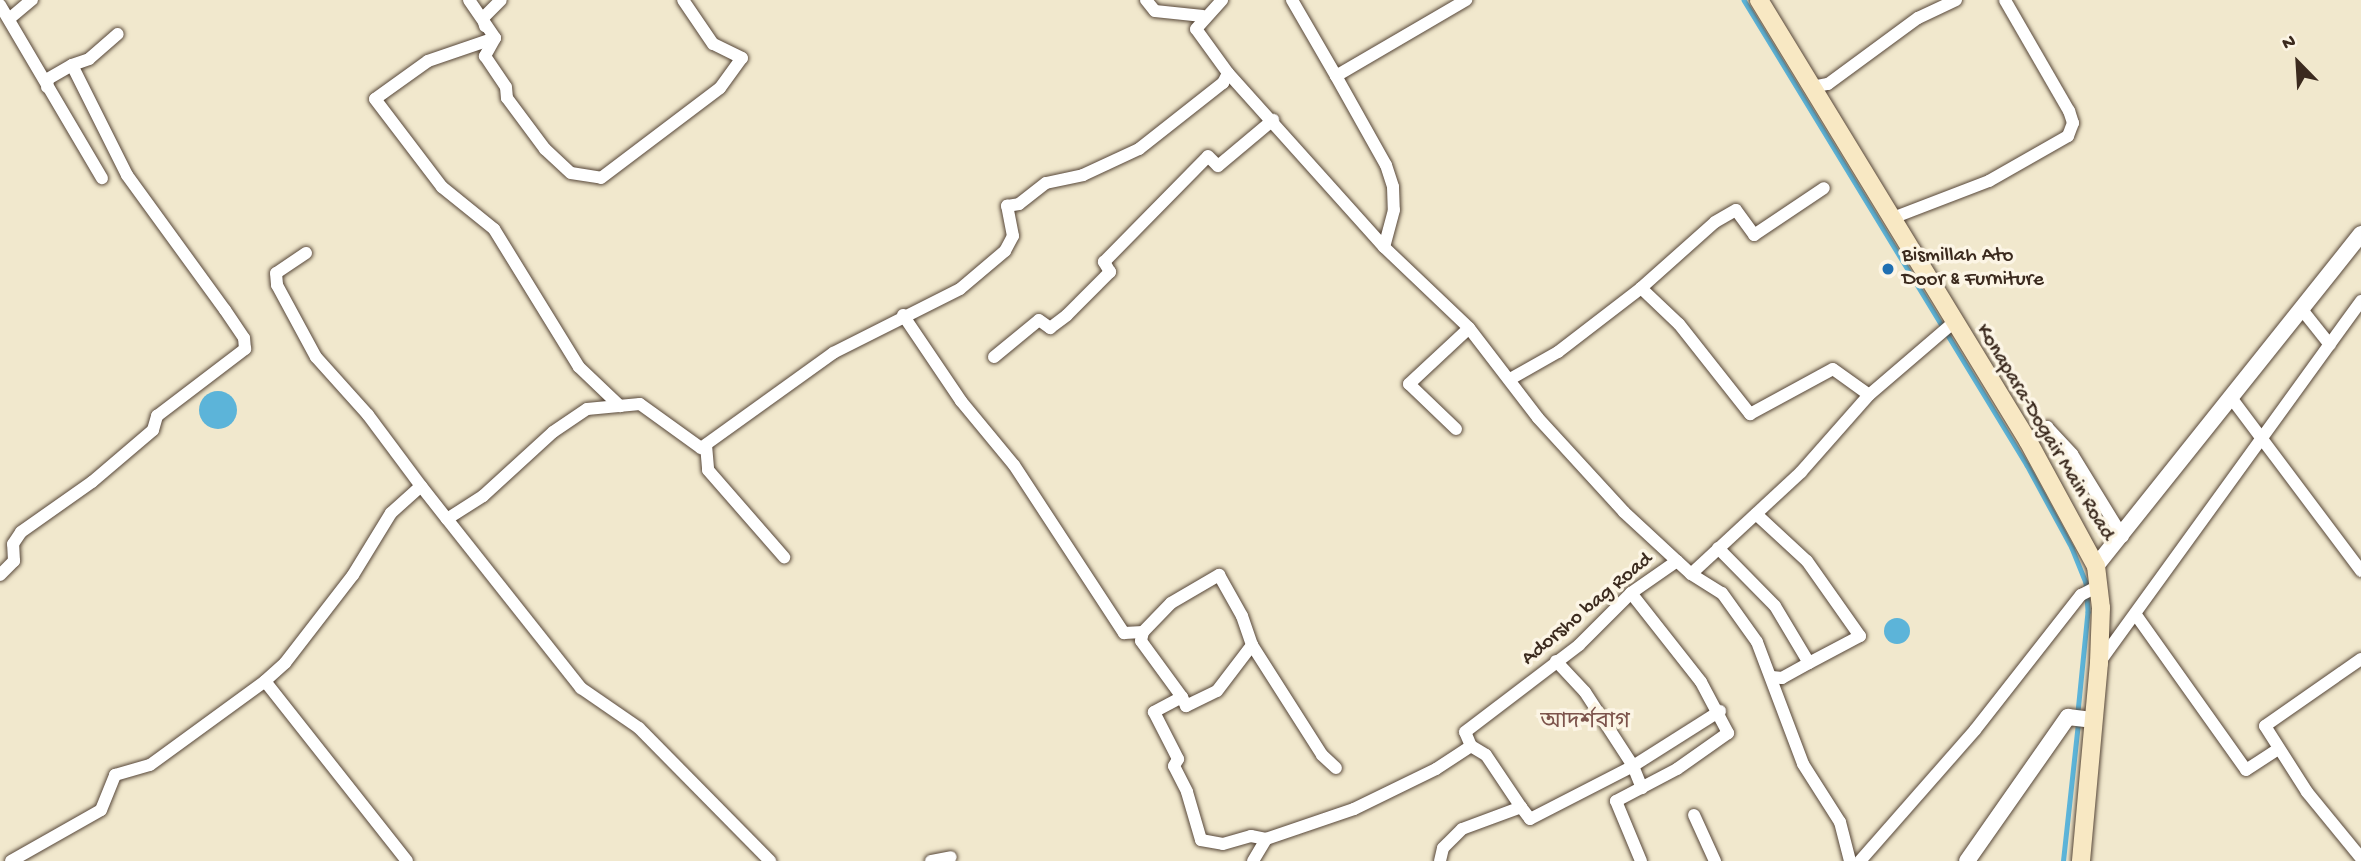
<!DOCTYPE html>
<html>
<head>
<meta charset="utf-8">
<style>
  body { margin:0 }
  #map { position:relative; width:2361px; height:861px; overflow:hidden; background:#f1e8cd; font-family:"Gochi Hand","Noto Sans Bengali",sans-serif }
  div>[style] { position:absolute }
  [style*='--x'] { left:calc(var(--x)*1px); top:calc(var(--y)*1px); width:calc(var(--w)*1px); rotate:calc(var(--a)*1deg) }
  .water>* { inset:0; background:#5cb4d9 }
  .round { border-radius:50% }
  .stream>* { height:4.5px; margin:-2.25px; padding:0 2.25px; transform-origin:2.25px; border-radius:2.25px; background:#5cb4d9 }
  .roads { filter:drop-shadow(0 0 2px #564638) drop-shadow(0 0 2px #564638) }
  .minor>* { height:12px; margin:-6px; padding:0 6px; transform-origin:6px; border-radius:6px; background:#fff }
  .tertiary>* { height:16px; margin:-8px; padding:0 8px; transform-origin:8px; border-radius:8px; background:#fff }
  .secondary>* { height:18px; margin:-9px; padding:0 9px; transform-origin:9px; border-radius:9px; background:#f8e8c3 }
  .dots>* { width:19px; height:19px; translate:-50% -50%; box-sizing:border-box; border:4px solid #fcf5e5; border-radius:50% }
  span { translate:-50% -50%; white-space:nowrap; text-align:center; line-height:1.15; -webkit-text-stroke:7px #fcf5e5; paint-order:stroke }
  .poi-label { font-size:21px; color:#3b2a1e }
  .left { translate:0 -50%; text-align:left }
  .street-label { font-size:21px; color:#3b2a1e }
  .neighbourhood-label { font-size:23px; color:#7d544c }
  .north { position:absolute; left:2263px; top:28px; width:70px; height:70px; -webkit-text-stroke:5px #fcf5e5; paint-order:stroke; rotate:336deg; font-size:19px; font-weight:700; line-height:28px; text-align:center; color:#3b2a1e }
  .north::after { content:''; display:block; margin:auto; width:24px; height:32px; background:#3b2a1e; clip-path:polygon(50% 0,100% 100%,50% 72%,0 100%) }
</style>
</head>
<body>
<div id="map">
  <div class="water">
    <div class="round" style="left:199px;top:391px;width:38px;height:38px"></div>
    <div class="round" style="left:1884px;top:618px;width:26px;height:26px"></div>
  </div>
  <div class="stream">
    <div style="--x:1744;--y:0;--w:544;--a:58.68"></div>
    <div style="--x:2027;--y:465;--w:94;--a:61.5"></div>
    <div style="--x:2072;--y:548;--w:37;--a:68"></div>
    <div style="--x:2086;--y:582;--w:30;--a:86"></div>
    <div style="--x:2088;--y:612;--w:101;--a:95.7"></div>
    <div style="--x:2063;--y:861;--w:140;--a:-83.8"></div>
  </div>
  <div class="roads">
    <div class="minor">
      <div style="--x:469;--y:0;--w:46;--a:55.6"></div>
      <div style="--x:495;--y:38;--w:71;--a:161.1"></div>
      <div style="--x:428;--y:61;--w:65;--a:144.4"></div>
      <div style="--x:375;--y:99;--w:111;--a:52.7"></div>
      <div style="--x:442;--y:187;--w:67;--a:38.9"></div>
      <div style="--x:494;--y:229;--w:162;--a:58.4"></div>
      <div style="--x:579;--y:367;--w:57;--a:43.6"></div>
      <div style="--x:1146;--y:0;--w:14;--a:51"></div>
      <div style="--x:1155;--y:11;--w:48;--a:5.9"></div>
      <div style="--x:1292;--y:0;--w:88;--a:59.9"></div>
      <div style="--x:1336;--y:76;--w:151;--a:-30.3"></div>
      <div style="--x:0;--y:5;--w:201;--a:59.5"></div>
      <div style="--x:9;--y:19;--w:30;--a:-40"></div>
      <div style="--x:485;--y:26;--w:8;--a:-104"></div>
      <div style="--x:483;--y:18;--w:25;--a:-45"></div>
      <div style="--x:495;--y:38;--w:21;--a:119"></div>
      <div style="--x:485;--y:56;--w:37;--a:56"></div>
      <div style="--x:506;--y:87;--w:11;--a:85"></div>
      <div style="--x:507;--y:98;--w:64;--a:53.3"></div>
      <div style="--x:545;--y:149;--w:35;--a:43"></div>
      <div style="--x:571;--y:173;--w:30;--a:9"></div>
      <div style="--x:601;--y:178;--w:149;--a:-37.1"></div>
      <div style="--x:720;--y:88;--w:37;--a:-54"></div>
      <div style="--x:742;--y:58;--w:32;--a:-154"></div>
      <div style="--x:713;--y:44;--w:53;--a:-124.3"></div>
      <div style="--x:72;--y:65;--w:18;--a:-19"></div>
      <div style="--x:89;--y:59;--w:38;--a:-41"></div>
      <div style="--x:1228;--y:73;--w:234;--a:48.1"></div>
      <div style="--x:1384;--y:247;--w:117;--a:43.6"></div>
      <div style="--x:1469;--y:328;--w:113;--a:52.5"></div>
      <div style="--x:1538;--y:418;--w:127;--a:47.5"></div>
      <div style="--x:1624;--y:512;--w:72;--a:42.8"></div>
      <div style="--x:1336;--y:76;--w:102;--a:60.7"></div>
      <div style="--x:1386;--y:165;--w:23;--a:72"></div>
      <div style="--x:1393;--y:187;--w:23;--a:88"></div>
      <div style="--x:1394;--y:210;--w:38;--a:105"></div>
      <div style="--x:1812;--y:87;--w:16;--a:-11"></div>
      <div style="--x:1828;--y:84;--w:112;--a:-36.3"></div>
      <div style="--x:1918;--y:18;--w:42;--a:-25.3"></div>
      <div style="--x:1890;--y:219;--w:106;--a:-21"></div>
      <div style="--x:1989;--y:181;--w:91;--a:-29.7"></div>
      <div style="--x:2068;--y:136;--w:14;--a:-69"></div>
      <div style="--x:2073;--y:123;--w:13;--a:-108"></div>
      <div style="--x:2069;--y:111;--w:128;--a:-120"></div>
      <div style="--x:306;--y:253;--w:36;--a:146"></div>
      <div style="--x:276;--y:273;--w:12;--a:85"></div>
      <div style="--x:277;--y:285;--w:82;--a:61.6"></div>
      <div style="--x:316;--y:357;--w:78;--a:48.1"></div>
      <div style="--x:368;--y:415;--w:89;--a:53.3"></div>
      <div style="--x:1641;--y:288;--w:99;--a:-41.7"></div>
      <div style="--x:1715;--y:222;--w:24;--a:-30"></div>
      <div style="--x:1736;--y:210;--w:31;--a:54"></div>
      <div style="--x:1754;--y:235;--w:84;--a:-33.9"></div>
      <div style="--x:2303;--y:311;--w:43;--a:51.5"></div>
      <div style="--x:903;--y:315;--w:104;--a:56"></div>
      <div style="--x:961;--y:401;--w:83;--a:50.4"></div>
      <div style="--x:1014;--y:465;--w:201;--a:56.8"></div>
      <div style="--x:1124;--y:633;--w:19;--a:-3"></div>
      <div style="--x:1143;--y:632;--w:9;--a:103"></div>
      <div style="--x:1141;--y:641;--w:69;--a:53.8"></div>
      <div style="--x:1182;--y:697;--w:32;--a:152"></div>
      <div style="--x:1154;--y:712;--w:53;--a:62.9"></div>
      <div style="--x:1178;--y:759;--w:8;--a:120"></div>
      <div style="--x:1174;--y:766;--w:29;--a:63"></div>
      <div style="--x:1187;--y:792;--w:50;--a:73.7"></div>
      <div style="--x:1201;--y:840;--w:22;--a:10"></div>
      <div style="--x:1223;--y:844;--w:29;--a:-16"></div>
      <div style="--x:1251;--y:836;--w:15;--a:11"></div>
      <div style="--x:994;--y:357;--w:58;--a:-39.4"></div>
      <div style="--x:1039;--y:320;--w:14;--a:36"></div>
      <div style="--x:1050;--y:328;--w:21;--a:-37"></div>
      <div style="--x:1067;--y:315;--w:61;--a:-45"></div>
      <div style="--x:1110;--y:272;--w:12;--a:-121"></div>
      <div style="--x:1104;--y:262;--w:148;--a:-45.5"></div>
      <div style="--x:1208;--y:156;--w:14;--a:45"></div>
      <div style="--x:1218;--y:166;--w:72;--a:-39.9"></div>
      <div style="--x:1512;--y:378;--w:53;--a:-29.5"></div>
      <div style="--x:1558;--y:352;--w:105;--a:-37.6"></div>
      <div style="--x:1641;--y:288;--w:52;--a:43.5"></div>
      <div style="--x:1679;--y:324;--w:115;--a:51.7"></div>
      <div style="--x:1750;--y:414;--w:94;--a:-28.5"></div>
      <div style="--x:1833;--y:369;--w:44;--a:35.8"></div>
      <div style="--x:2232;--y:399;--w:215;--a:53.1"></div>
      <div style="--x:1456;--y:429;--w:65;--a:-136.2"></div>
      <div style="--x:1409;--y:384;--w:82;--a:-43"></div>
      <div style="--x:2028;--y:441;--w:24;--a:-36"></div>
      <div style="--x:2047;--y:427;--w:37;--a:47"></div>
      <div style="--x:2072;--y:454;--w:97;--a:58.4"></div>
      <div style="--x:706;--y:445;--w:25;--a:85"></div>
      <div style="--x:708;--y:470;--w:116;--a:48.9"></div>
      <div style="--x:1756;--y:514;--w:69;--a:42.7"></div>
      <div style="--x:1807;--y:561;--w:92;--a:54.8"></div>
      <div style="--x:1860;--y:636;--w:58;--a:152.1"></div>
      <div style="--x:447;--y:519;--w:216;--a:51.6"></div>
      <div style="--x:581;--y:688;--w:70;--a:34.6"></div>
      <div style="--x:639;--y:728;--w:187;--a:45.4"></div>
      <div style="--x:1718;--y:548;--w:81;--a:45.5"></div>
      <div style="--x:1775;--y:606;--w:66;--a:59.2"></div>
      <div style="--x:1809;--y:663;--w:31;--a:151"></div>
      <div style="--x:1782;--y:678;--w:10;--a:-174"></div>
      <div style="--x:1691;--y:574;--w:36;--a:32"></div>
      <div style="--x:1722;--y:593;--w:60;--a:54.5"></div>
      <div style="--x:1757;--y:642;--w:130;--a:69.3"></div>
      <div style="--x:1803;--y:764;--w:69;--a:57.5"></div>
      <div style="--x:1840;--y:822;--w:40;--a:75.6"></div>
      <div style="--x:0;--y:575;--w:20;--a:-45"></div>
      <div style="--x:14;--y:561;--w:17;--a:-93"></div>
      <div style="--x:13;--y:544;--w:14;--a:-56"></div>
      <div style="--x:21;--y:532;--w:87;--a:-35.2"></div>
      <div style="--x:92;--y:482;--w:80;--a:-40.4"></div>
      <div style="--x:153;--y:430;--w:15;--a:-74"></div>
      <div style="--x:157;--y:416;--w:111;--a:-37.3"></div>
      <div style="--x:245;--y:349;--w:11;--a:-95"></div>
      <div style="--x:244;--y:338;--w:34;--a:-124"></div>
      <div style="--x:225;--y:310;--w:167;--a:-126"></div>
      <div style="--x:127;--y:175;--w:123;--a:-116.6"></div>
      <div style="--x:72;--y:65;--w:28;--a:150"></div>
      <div style="--x:48;--y:79;--w:8;--a:97"></div>
      <div style="--x:1631;--y:593;--w:113;--a:51.8"></div>
      <div style="--x:1701;--y:682;--w:58;--a:62.1"></div>
      <div style="--x:1728;--y:733;--w:62;--a:144.8"></div>
      <div style="--x:1677;--y:769;--w:69;--a:152.3"></div>
      <div style="--x:1616;--y:801;--w:65;--a:67.4"></div>
      <div style="--x:2136;--y:615;--w:190;--a:54.6"></div>
      <div style="--x:2246;--y:770;--w:38;--a:-33"></div>
      <div style="--x:1143;--y:632;--w:40;--a:-46"></div>
      <div style="--x:1171;--y:603;--w:56;--a:-30.3"></div>
      <div style="--x:1219;--y:575;--w:47;--a:60.7"></div>
      <div style="--x:1242;--y:616;--w:31;--a:71"></div>
      <div style="--x:1252;--y:645;--w:130;--a:57.5"></div>
      <div style="--x:1322;--y:755;--w:19;--a:43"></div>
      <div style="--x:2361;--y:659;--w:117;--a:145.1"></div>
      <div style="--x:2265;--y:726;--w:78;--a:57.5"></div>
      <div style="--x:2307;--y:792;--w:85;--a:50.7"></div>
      <div style="--x:1556;--y:661;--w:42;--a:46.9"></div>
      <div style="--x:1585;--y:692;--w:88;--a:57"></div>
      <div style="--x:1633;--y:766;--w:24;--a:68"></div>
      <div style="--x:2099;--y:663;--w:447;--a:-54.1"></div>
      <div style="--x:1182;--y:697;--w:10;--a:66"></div>
      <div style="--x:1186;--y:706;--w:34;--a:-26"></div>
      <div style="--x:1217;--y:691;--w:58;--a:-52.7"></div>
      <div style="--x:1471;--y:746;--w:17;--a:31"></div>
      <div style="--x:1486;--y:755;--w:63;--a:56.1"></div>
      <div style="--x:1694;--y:815;--w:51;--a:65.5"></div>
      <div style="--x:11;--y:861;--w:103;--a:-29.5"></div>
      <div style="--x:101;--y:810;--w:38;--a:-68"></div>
      <div style="--x:115;--y:775;--w:36;--a:-16"></div>
      <div style="--x:150;--y:765;--w:142;--a:-36.1"></div>
      <div style="--x:407;--y:861;--w:229;--a:-128.3"></div>
      <div style="--x:265;--y:681;--w:27;--a:-42"></div>
      <div style="--x:285;--y:663;--w:111;--a:-52.3"></div>
      <div style="--x:353;--y:575;--w:73;--a:-58.5"></div>
      <div style="--x:391;--y:513;--w:40;--a:-42"></div>
      <div style="--x:421;--y:486;--w:42;--a:51.8"></div>
      <div style="--x:447;--y:519;--w:43;--a:-32.6"></div>
      <div style="--x:483;--y:496;--w:95;--a:-42.4"></div>
      <div style="--x:553;--y:432;--w:41;--a:-34.1"></div>
      <div style="--x:587;--y:409;--w:53;--a:-5.4"></div>
      <div style="--x:640;--y:404;--w:75;--a:35.8"></div>
      <div style="--x:701;--y:448;--w:163;--a:-35.7"></div>
      <div style="--x:833;--y:353;--w:142;--a:-26.7"></div>
      <div style="--x:960;--y:289;--w:59;--a:-40.2"></div>
      <div style="--x:1005;--y:251;--w:17;--a:-62"></div>
      <div style="--x:1013;--y:236;--w:31;--a:-101"></div>
      <div style="--x:1007;--y:206;--w:12;--a:-9"></div>
      <div style="--x:1019;--y:204;--w:34;--a:-38"></div>
      <div style="--x:1046;--y:183;--w:38;--a:-12"></div>
      <div style="--x:1083;--y:175;--w:62;--a:-24.9"></div>
      <div style="--x:1139;--y:149;--w:107;--a:-38.2"></div>
      <div style="--x:1223;--y:83;--w:11;--a:-63"></div>
      <div style="--x:1228;--y:73;--w:54;--a:-126"></div>
      <div style="--x:1196;--y:29;--w:39;--a:-48"></div>
      <div style="--x:931;--y:861;--w:20;--a:-11"></div>
      <div style="--x:1253;--y:861;--w:26;--a:-59"></div>
      <div style="--x:1266;--y:839;--w:93;--a:-18.8"></div>
      <div style="--x:1354;--y:809;--w:91;--a:-26"></div>
      <div style="--x:1436;--y:769;--w:42;--a:-33.3"></div>
      <div style="--x:1471;--y:746;--w:15;--a:-113"></div>
      <div style="--x:1465;--y:732;--w:143;--a:-37.3"></div>
      <div style="--x:1579;--y:645;--w:74;--a:-45"></div>
      <div style="--x:1631;--y:593;--w:56;--a:-34.8"></div>
      <div style="--x:1677;--y:561;--w:19;--a:43"></div>
      <div style="--x:1691;--y:574;--w:150;--a:-42.8"></div>
      <div style="--x:1801;--y:472;--w:103;--a:-48.6"></div>
      <div style="--x:1869;--y:395;--w:111;--a:-40.6"></div>
      <div style="--x:1440;--y:861;--w:13;--a:-77"></div>
      <div style="--x:1443;--y:848;--w:27;--a:-45"></div>
      <div style="--x:1462;--y:829;--w:63;--a:-20.4"></div>
      <div style="--x:1521;--y:807;--w:15;--a:53"></div>
      <div style="--x:1530;--y:819;--w:116;--a:-27.2"></div>
      <div style="--x:1633;--y:766;--w:103;--a:-32.3"></div>
      <div style="--x:1860;--y:861;--w:174;--a:-48.7"></div>
      <div style="--x:1975;--y:730;--w:172;--a:-51.9"></div>
      <div style="--x:2081;--y:595;--w:20;--a:-27"></div>
    </div>
    <div class="tertiary">
      <div style="--x:2096;--y:566;--w:425;--a:-51.4"></div>
      <div style="--x:1967;--y:861;--w:176;--a:-55"></div>
      <div style="--x:2068;--y:717;--w:24;--a:7"></div>
    </div>
    <div class="secondary">
      <div style="--x:1759;--y:0;--w:517;--a:58.62"></div>
      <div style="--x:2028;--y:441;--w:142;--a:61.5"></div>
      <div style="--x:2096;--y:566;--w:42;--a:83.2"></div>
      <div style="--x:2101;--y:608;--w:55;--a:92.1"></div>
      <div style="--x:2099;--y:663;--w:199;--a:95.2"></div>
    </div>
  </div>
  <div class="dots">
    <div style="left:1888px;top:269px;background:#1f6fb2"></div>
  </div>
  <div class="poi-label">
    <span class="left" style="left:1902px;top:269px">Bismillah Ato<br>Door &amp; Furniture</span>
  </div>
  <div class="street-label">
    <span style="left:2044px;top:433px;rotate:59deg">Konapara-Dogair Main Road</span>
    <span style="left:1588px;top:610px;rotate:-40deg">Adorsho bag Road</span>
  </div>
  <div class="neighbourhood-label">
    <span style="left:1585px;top:723px">আদর্শবাগ</span>
  </div>
  <div class="north">N</div>
</div>
</body>
</html>
